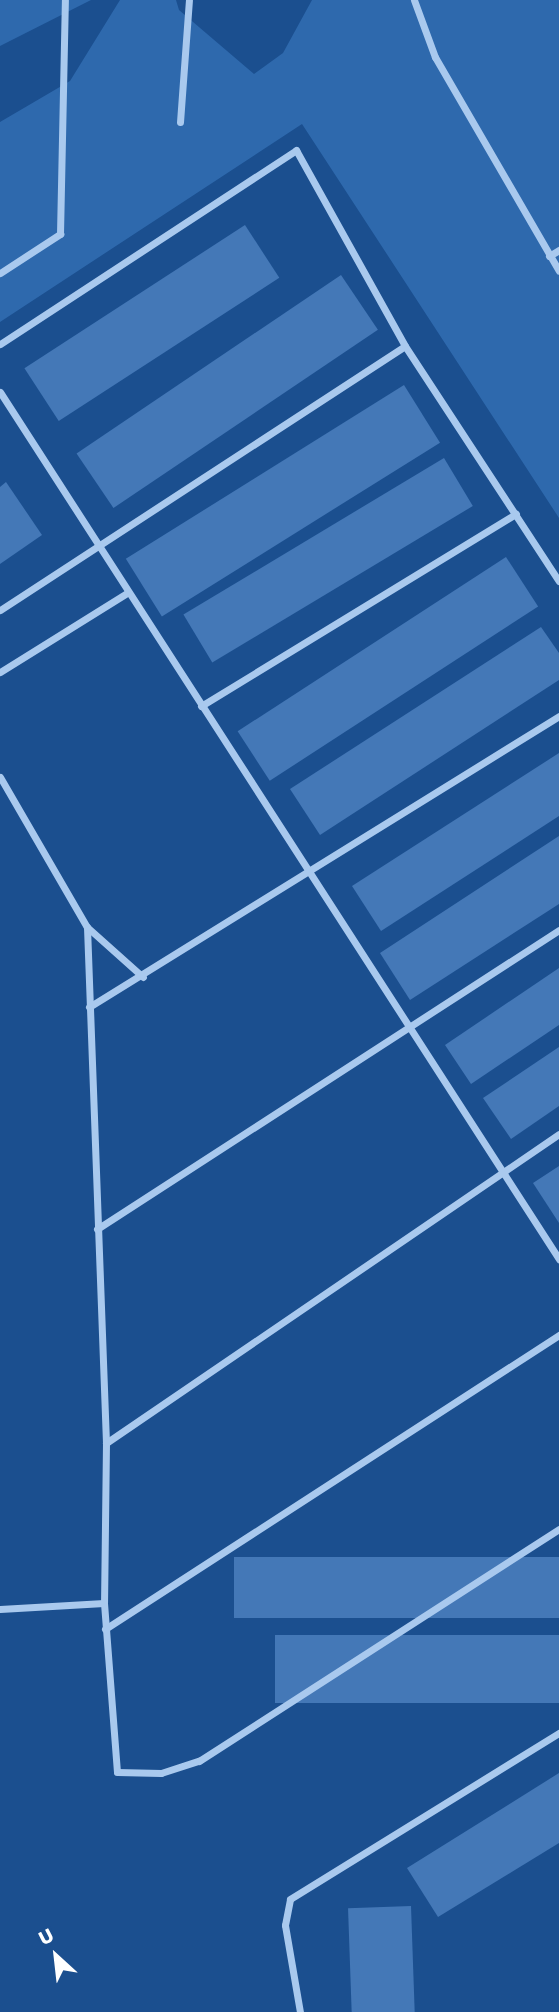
<!DOCTYPE html>
<html>
<head>
<meta charset="utf-8">
<style>
  body { margin:0 }
  #map { position:relative; width:559px; height:2012px; overflow:hidden; background:#1b4f8f; font-family:Rubik,sans-serif }
  div>[style] { position:absolute }
  [style*='--x'] { left:calc(var(--x)*1px); top:calc(var(--y)*1px); width:calc(var(--w)*1px); rotate:calc(var(--a)*1deg) }
  .green>* { inset:0; background:#2e69ad }
  .building>* { inset:0; background:#4478b7; transform-origin:0 0 }
  .street>* { height:7px; margin:-3.5px; padding:0 3.5px; transform-origin:3.5px; border-radius:3.5px; background:#a9c9ee }
  span { translate:-50% -50%; white-space:nowrap; text-align:center; line-height:1.15; -webkit-text-stroke:7px #1b4f8f; paint-order:stroke }
  .north { position:absolute; left:21px; top:1921px; width:70px; height:70px; -webkit-text-stroke:5px #1b4f8f; paint-order:stroke; rotate:333deg; font-size:19px; font-weight:700; line-height:28px; text-align:center; color:#fff }
  .north::after { content:''; display:block; margin:auto; width:24px; height:32px; background:#fff; clip-path:polygon(50% 0,100% 100%,50% 72%,0 100%) }
</style>
</head>
<body>
<div id="map">
  <div class="green">
    <div style="clip-path:polygon(0 0,91px 0,0 46px)"></div>
    <div style="clip-path:polygon(120px 0,176px 0,179px 10px,254px 74px,283px 53px,312px 0,559px 0,559px 518px,302px 124px,0 322px,0 122px,70px 81px)"></div>
  </div>
  <div class="building">
    <div style="left:245px;top:225px;width:63px;height:263px;rotate:57deg"></div>
    <div style="left:341px;top:275px;width:66px;height:319px;rotate:56deg"></div>
    <div style="left:404px;top:385px;width:68px;height:328px;rotate:58deg"></div>
    <div style="left:444px;top:458px;width:56px;height:304px;rotate:59deg"></div>
    <div style="clip-path:polygon(6px 482px,42px 535px,0 564px,0 487px)"></div>
    <div style="left:506px;top:557px;width:59px;height:320px;rotate:57deg"></div>
    <div style="clip-path:polygon(541px 627px,559px 653px,559px 680px,320px 835px,290px 789px)"></div>
    <div style="clip-path:polygon(559px 753px,559px 816px,381px 931px,352px 886px)"></div>
    <div style="clip-path:polygon(559px 836px,559px 904px,410px 1000px,380px 953px)"></div>
    <div style="clip-path:polygon(559px 968px,559px 1025px,471px 1084px,445px 1045px)"></div>
    <div style="clip-path:polygon(559px 1047px,559px 1106px,511px 1139px,483px 1098px)"></div>
    <div style="clip-path:polygon(559px 1166px,559px 1223px,533px 1183px)"></div>
    <div style="left:559px;top:1557px;width:61px;height:325px;rotate:90deg"></div>
    <div style="left:559px;top:1635px;width:68px;height:284px;rotate:90deg"></div>
    <div style="clip-path:polygon(559px 1773px,559px 1843px,438px 1917px,407px 1868px)"></div>
    <div style="left:411px;top:1906px;width:106px;height:63px;rotate:88deg"></div>
  </div>
  <div class="street">
    <div style="--x:414;--y:0;--w:61;--a:69.8"></div>
    <div style="--x:435;--y:57;--w:247;--a:59.9"></div>
    <div style="--x:180;--y:122;--w:122;--a:-85.8"></div>
    <div style="--x:549;--y:256;--w:12;--a:-31"></div>
    <div style="--x:0;--y:273;--w:72;--a:-33"></div>
    <div style="--x:60;--y:234;--w:234;--a:-88.8"></div>
    <div style="--x:0;--y:344;--w:354;--a:-33.2"></div>
    <div style="--x:296;--y:150;--w:224;--a:60.9"></div>
    <div style="--x:405;--y:346;--w:281;--a:56.8"></div>
    <div style="--x:0;--y:392;--w:1032;--a:57.19"></div>
    <div style="--x:0;--y:610;--w:483;--a:-33.1"></div>
    <div style="--x:0;--y:672;--w:150;--a:-31.9"></div>
    <div style="--x:201;--y:706;--w:369;--a:-31.4"></div>
    <div style="--x:0;--y:777;--w:173;--a:59.9"></div>
    <div style="--x:87;--y:927;--w:516;--a:87.89"></div>
    <div style="--x:106;--y:1443;--w:160;--a:90.7"></div>
    <div style="--x:104;--y:1603;--w:169;--a:85.6"></div>
    <div style="--x:117;--y:1772;--w:44;--a:1.3"></div>
    <div style="--x:161;--y:1773;--w:40;--a:-18"></div>
    <div style="--x:199;--y:1761;--w:428;--a:-32.8"></div>
    <div style="--x:87;--y:927;--w:75;--a:41.8"></div>
    <div style="--x:89;--y:1007;--w:553;--a:-31.76"></div>
    <div style="--x:97;--y:1229;--w:550;--a:-32.91"></div>
    <div style="--x:106;--y:1443;--w:548;--a:-34.3"></div>
    <div style="--x:0;--y:1609;--w:104;--a:-3.3"></div>
    <div style="--x:105;--y:1629;--w:541;--a:-32.93"></div>
    <div style="--x:300;--y:2012;--w:88;--a:-99.8"></div>
    <div style="--x:285;--y:1925;--w:26;--a:-79"></div>
    <div style="--x:290;--y:1899;--w:316;--a:-31.7"></div>
  </div>
  <div class="north">U</div>
</div>
</body>
</html>
